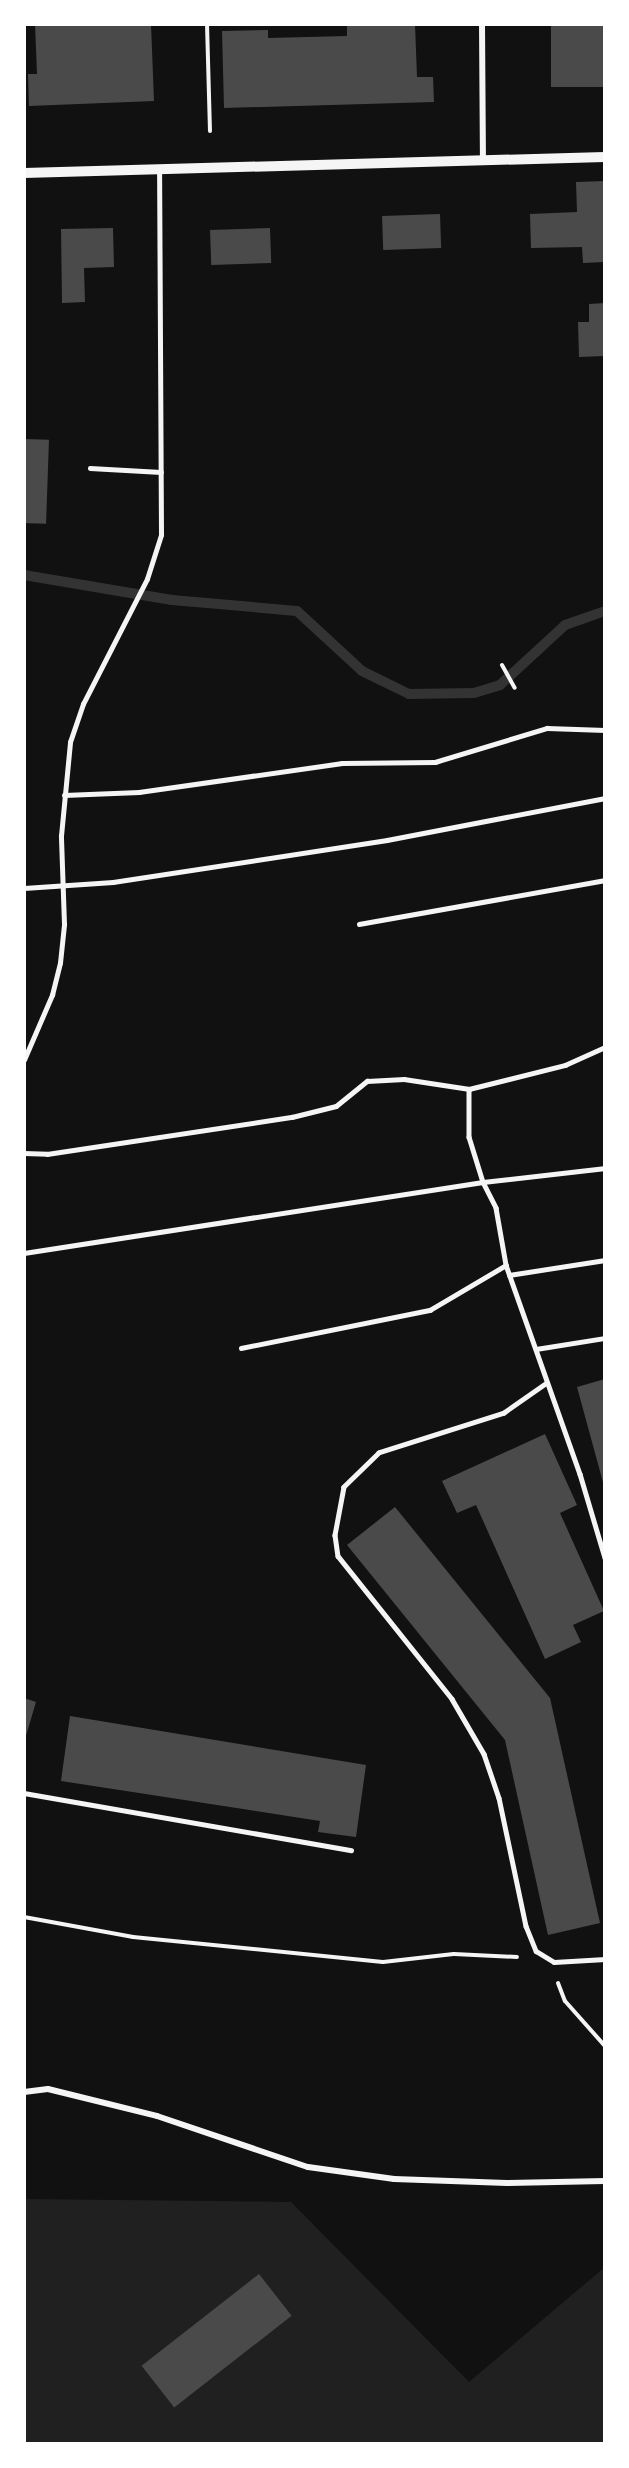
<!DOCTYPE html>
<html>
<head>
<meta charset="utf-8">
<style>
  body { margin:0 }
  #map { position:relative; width:629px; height:2468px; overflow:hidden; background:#111; font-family:"Crimson Pro",serif }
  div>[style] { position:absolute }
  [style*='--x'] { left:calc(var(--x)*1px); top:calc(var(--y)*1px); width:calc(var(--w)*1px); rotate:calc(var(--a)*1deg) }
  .green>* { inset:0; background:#202020 }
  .stream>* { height:10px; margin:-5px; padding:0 5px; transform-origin:5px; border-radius:5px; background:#333 }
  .building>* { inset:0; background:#4a4a4a; transform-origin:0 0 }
  .path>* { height:4px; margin:-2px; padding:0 2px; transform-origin:2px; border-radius:2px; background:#f5f5f5 }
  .service>* { height:4.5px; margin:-2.25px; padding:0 2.25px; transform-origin:2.25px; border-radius:2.25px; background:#f5f5f5 }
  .minor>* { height:6px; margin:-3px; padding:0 3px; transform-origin:3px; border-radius:3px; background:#f5f5f5 }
  .tertiary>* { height:10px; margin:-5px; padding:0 5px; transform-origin:5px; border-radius:5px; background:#f5f5f5 }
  span { translate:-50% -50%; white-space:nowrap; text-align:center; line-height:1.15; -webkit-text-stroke:6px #fff; paint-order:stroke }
  .frame { position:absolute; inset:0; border:26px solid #fff; pointer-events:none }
</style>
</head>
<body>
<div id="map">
  <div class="green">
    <div style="clip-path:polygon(24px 2199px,291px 2202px,469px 2382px,605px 2267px,605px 2444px,24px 2444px)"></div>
  </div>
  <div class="stream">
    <div style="--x:24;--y:575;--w:150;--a:9.6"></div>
    <div style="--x:172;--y:600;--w:125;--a:5"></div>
    <div style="--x:297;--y:611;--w:88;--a:42.7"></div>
    <div style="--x:362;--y:671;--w:52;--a:26.1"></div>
    <div style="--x:409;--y:694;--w:65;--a:-0.9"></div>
    <div style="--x:474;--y:693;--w:27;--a:-17"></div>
    <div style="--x:500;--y:685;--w:88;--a:-42.7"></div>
    <div style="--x:565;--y:625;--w:42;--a:-19.3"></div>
  </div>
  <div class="building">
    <div style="clip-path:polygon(35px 24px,151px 24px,154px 101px,29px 106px,28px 74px,37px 74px)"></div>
    <div style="clip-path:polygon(347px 24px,415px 24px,417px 77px,433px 77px,434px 102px,224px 108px,222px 31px,268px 30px,268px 38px,347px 36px)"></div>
    <div style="left:551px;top:24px;width:54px;height:63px"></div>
    <div style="clip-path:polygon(605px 181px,605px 262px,583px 263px,582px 247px,531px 248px,530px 214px,577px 212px,576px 182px)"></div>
    <div style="left:440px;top:214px;width:34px;height:58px;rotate:88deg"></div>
    <div style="clip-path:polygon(113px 228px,114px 267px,84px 268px,85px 302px,62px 303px,61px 229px)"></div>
    <div style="left:270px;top:228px;width:35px;height:60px;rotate:88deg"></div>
    <div style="clip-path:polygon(605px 303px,605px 356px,579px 357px,578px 322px,589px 322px,589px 304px)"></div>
    <div style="left:24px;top:439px;width:25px;height:84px;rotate:2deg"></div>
    <div style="clip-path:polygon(605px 1379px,605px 1486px,604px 1486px,577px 1387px)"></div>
    <div style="clip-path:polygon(545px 1434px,577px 1505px,560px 1513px,604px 1611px,573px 1625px,581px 1642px,545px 1659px,476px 1505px,457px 1513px,442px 1481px)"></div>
    <div style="clip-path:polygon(395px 1507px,550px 1698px,600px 1923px,548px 1935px,505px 1740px,347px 1545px)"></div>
    <div style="clip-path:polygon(24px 1698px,36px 1702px,25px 1739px,24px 1739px)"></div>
    <div style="clip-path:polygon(70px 1716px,366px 1765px,356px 1837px,318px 1832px,320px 1821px,61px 1781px)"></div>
    <div style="left:259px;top:2274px;width:53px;height:149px;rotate:52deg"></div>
  </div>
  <div class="path">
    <div style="--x:207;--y:24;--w:107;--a:88.4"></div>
    <div style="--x:502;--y:665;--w:26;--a:61"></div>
    <div style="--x:24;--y:1917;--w:111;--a:10.4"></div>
    <div style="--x:133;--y:1937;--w:251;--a:5.7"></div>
    <div style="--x:383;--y:1962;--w:71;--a:-6.4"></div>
    <div style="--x:454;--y:1954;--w:63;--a:2.7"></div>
    <div style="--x:558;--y:1983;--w:19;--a:69"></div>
    <div style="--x:565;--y:2001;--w:60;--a:48.4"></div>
  </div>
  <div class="service">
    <div style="--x:90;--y:468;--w:71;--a:3.2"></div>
    <div style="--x:64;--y:795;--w:75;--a:-2.3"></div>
    <div style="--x:139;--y:792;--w:205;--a:-8.1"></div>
    <div style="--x:342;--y:763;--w:93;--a:-0.6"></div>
    <div style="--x:435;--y:762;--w:117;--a:-16.9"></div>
    <div style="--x:547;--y:728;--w:58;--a:2"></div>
    <div style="--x:24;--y:888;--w:89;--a:-3.9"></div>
    <div style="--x:113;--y:882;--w:277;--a:-8.7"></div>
    <div style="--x:387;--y:840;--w:222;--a:-10.9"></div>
    <div style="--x:359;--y:924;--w:250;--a:-10.1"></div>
    <div style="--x:24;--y:1060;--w:71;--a:-66.7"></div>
    <div style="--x:52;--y:995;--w:33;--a:-76"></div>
    <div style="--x:60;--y:963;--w:39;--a:-84"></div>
    <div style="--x:64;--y:924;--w:88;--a:-92"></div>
    <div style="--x:61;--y:836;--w:94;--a:-84.5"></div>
    <div style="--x:70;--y:742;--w:40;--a:-71.1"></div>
    <div style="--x:83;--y:704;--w:140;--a:-62.9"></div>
    <div style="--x:147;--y:579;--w:46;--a:-72.3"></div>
    <div style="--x:161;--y:535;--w:366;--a:-90.3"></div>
    <div style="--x:469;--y:1089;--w:48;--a:90"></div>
    <div style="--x:469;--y:1137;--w:47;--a:72.7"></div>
    <div style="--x:483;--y:1182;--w:29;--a:63"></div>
    <div style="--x:496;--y:1208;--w:58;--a:80"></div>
    <div style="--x:506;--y:1265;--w:222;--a:70.5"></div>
    <div style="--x:580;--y:1474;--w:88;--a:73.4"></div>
    <div style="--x:24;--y:1153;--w:23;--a:2"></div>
    <div style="--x:47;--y:1154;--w:248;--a:-8.6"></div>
    <div style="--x:292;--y:1117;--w:45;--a:-14"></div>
    <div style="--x:336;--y:1106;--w:40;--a:-39"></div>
    <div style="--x:367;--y:1081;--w:37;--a:-3"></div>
    <div style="--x:404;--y:1079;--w:66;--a:8.7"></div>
    <div style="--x:469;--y:1089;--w:99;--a:-14"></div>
    <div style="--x:565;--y:1065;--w:44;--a:-24.2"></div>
    <div style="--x:24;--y:1253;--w:464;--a:-8.8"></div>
    <div style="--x:483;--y:1182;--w:123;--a:-6.5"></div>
    <div style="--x:509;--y:1275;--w:97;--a:-8.9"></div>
    <div style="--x:241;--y:1348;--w:193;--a:-11.4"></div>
    <div style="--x:430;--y:1310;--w:88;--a:-30.6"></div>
    <div style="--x:536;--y:1349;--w:70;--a:-9.1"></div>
    <div style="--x:547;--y:1383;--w:52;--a:145.1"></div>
    <div style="--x:504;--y:1413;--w:131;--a:162.3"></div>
    <div style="--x:379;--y:1453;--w:49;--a:135.8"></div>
    <div style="--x:344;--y:1487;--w:49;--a:100.6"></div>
    <div style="--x:335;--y:1535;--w:21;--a:82"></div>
    <div style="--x:338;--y:1556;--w:183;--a:51.4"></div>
    <div style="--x:452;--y:1699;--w:64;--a:59.8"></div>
    <div style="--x:484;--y:1754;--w:46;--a:71.2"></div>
    <div style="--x:499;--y:1798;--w:131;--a:78.1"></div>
    <div style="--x:526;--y:1926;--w:27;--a:68"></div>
    <div style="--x:536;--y:1951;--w:21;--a:31"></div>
    <div style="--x:554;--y:1962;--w:51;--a:-3.4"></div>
    <div style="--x:24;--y:1793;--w:332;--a:9.9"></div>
  </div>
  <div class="minor">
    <div style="--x:482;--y:24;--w:136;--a:89.6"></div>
    <div style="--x:24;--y:2092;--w:24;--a:-7"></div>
    <div style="--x:48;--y:2089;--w:112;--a:13.9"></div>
    <div style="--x:157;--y:2116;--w:159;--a:18.7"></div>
    <div style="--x:308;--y:2167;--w:87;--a:7.9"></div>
    <div style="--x:394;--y:2179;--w:113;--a:2"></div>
    <div style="--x:507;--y:2183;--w:98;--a:-1.2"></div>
  </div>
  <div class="tertiary">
    <div style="--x:24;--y:173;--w:581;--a:-1.58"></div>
  </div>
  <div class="frame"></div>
</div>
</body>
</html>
